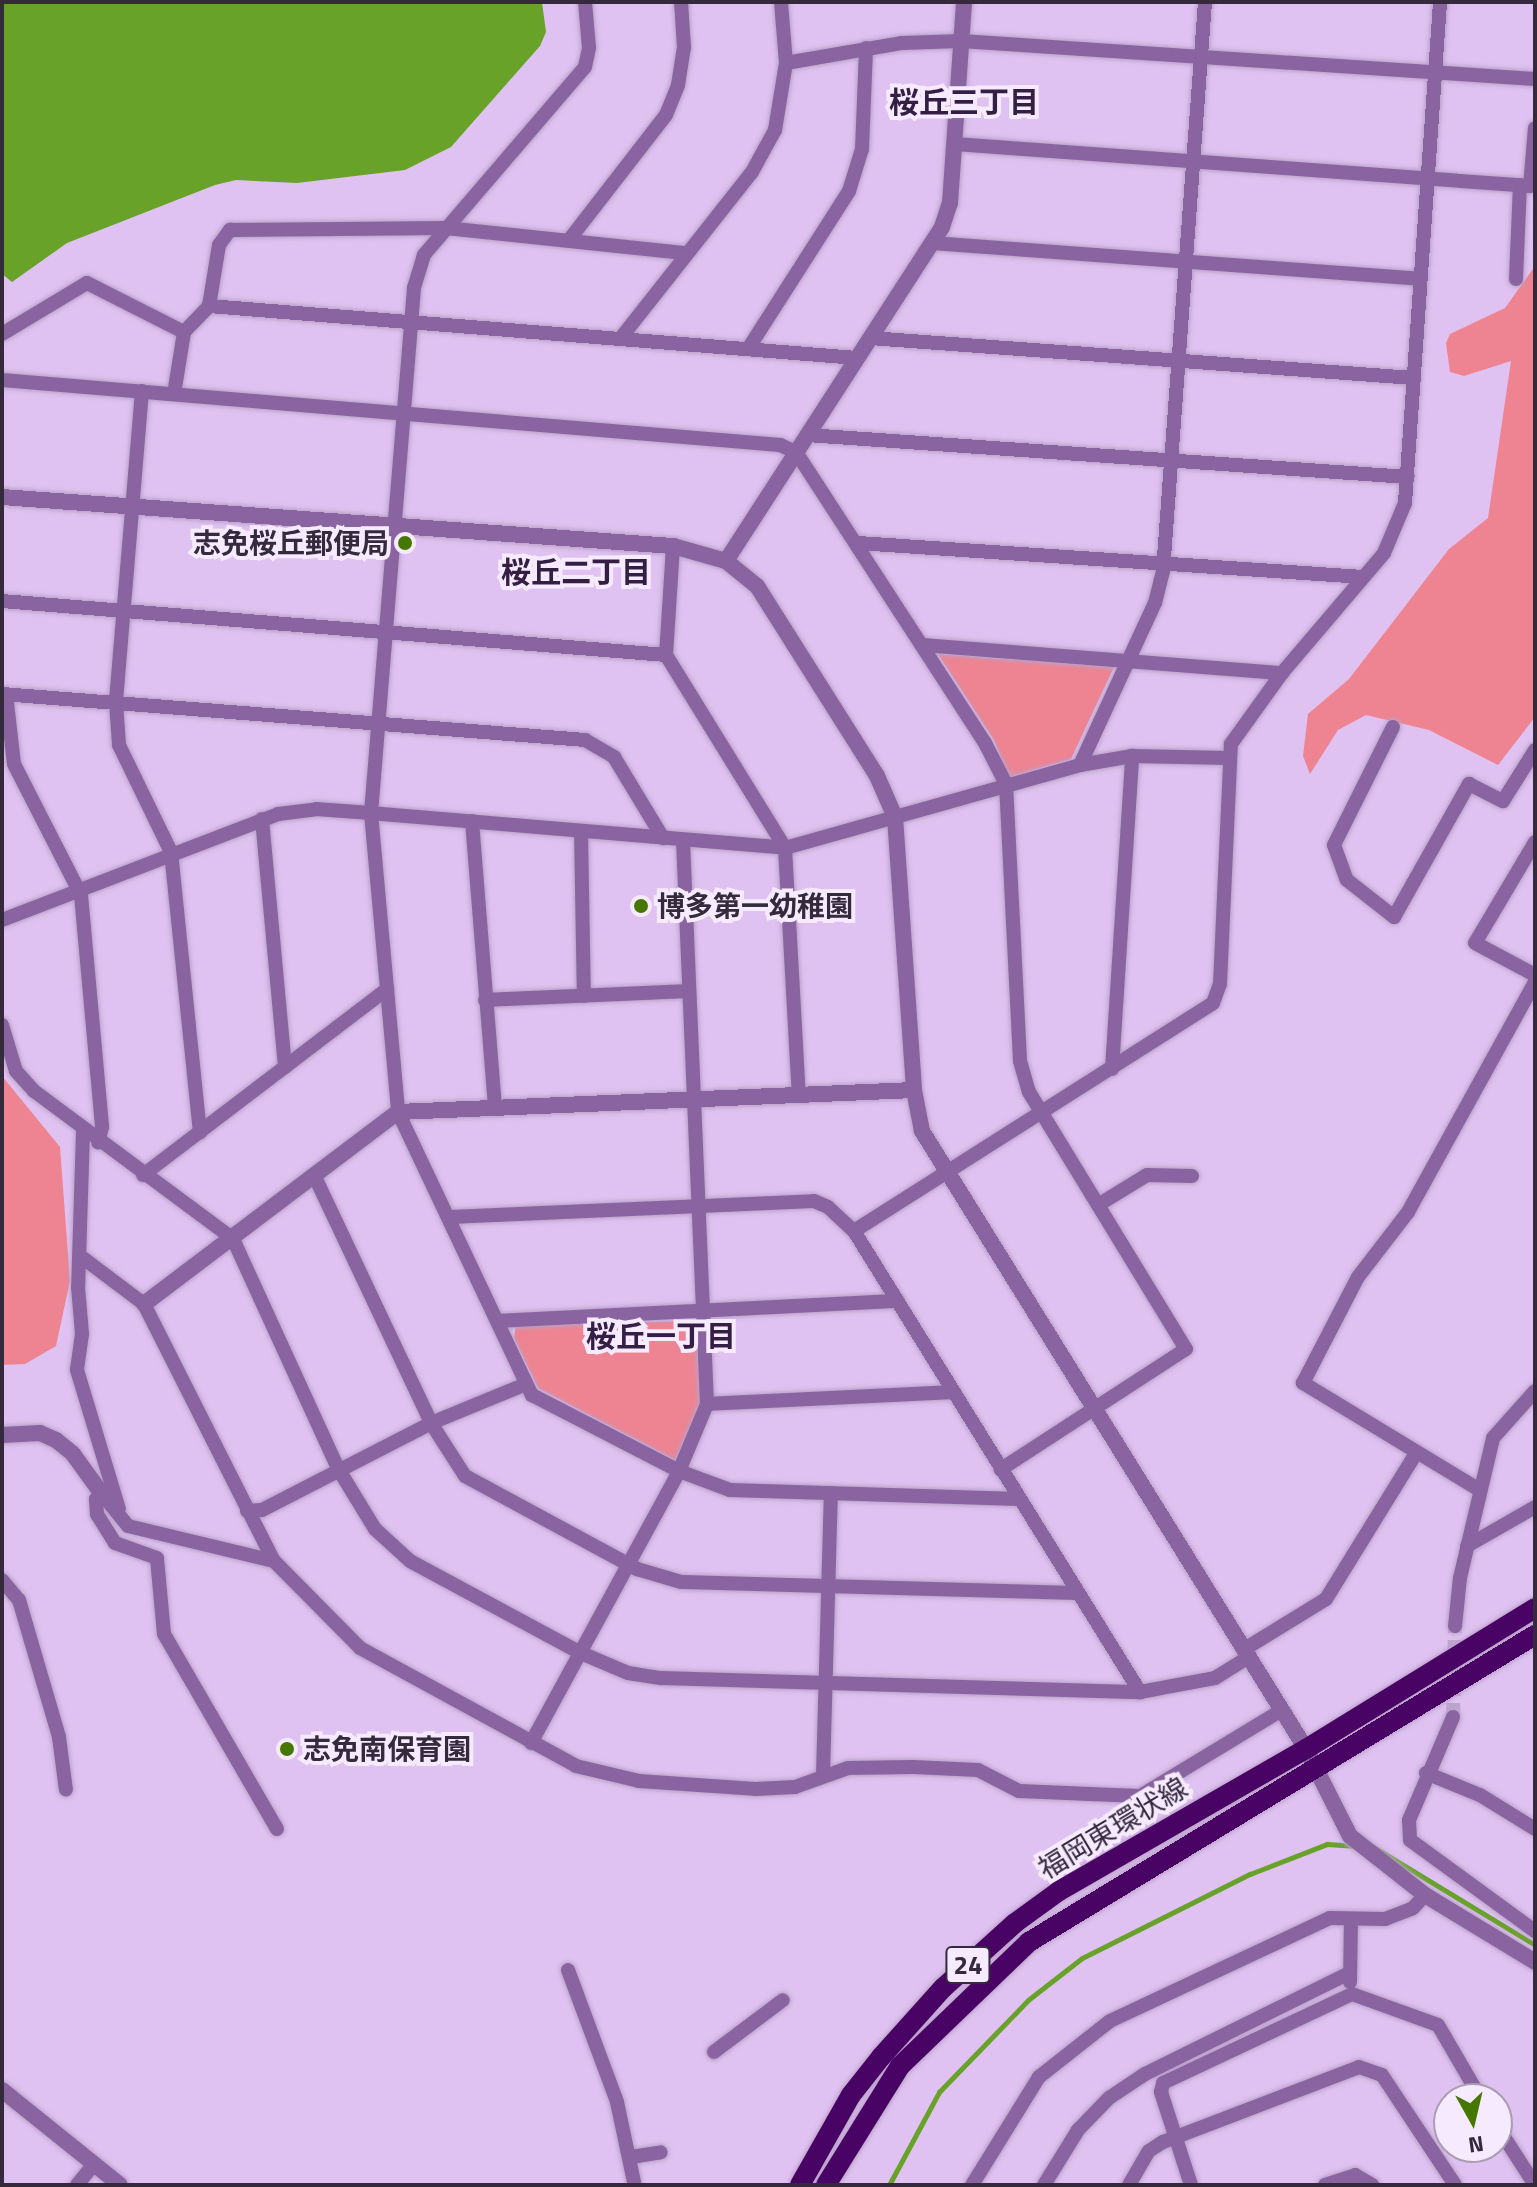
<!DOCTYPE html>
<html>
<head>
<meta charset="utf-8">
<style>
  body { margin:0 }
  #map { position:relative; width:1537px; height:2187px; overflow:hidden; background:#dfc2f1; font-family:"Titillium Web","Noto Sans JP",sans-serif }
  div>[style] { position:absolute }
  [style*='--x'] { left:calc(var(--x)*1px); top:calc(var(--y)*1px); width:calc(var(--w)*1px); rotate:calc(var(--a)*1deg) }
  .green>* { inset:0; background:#ee8492 }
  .water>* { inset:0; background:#68a229 }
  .stream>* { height:5px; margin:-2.5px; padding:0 2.5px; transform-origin:2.5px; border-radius:2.5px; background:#68a229 }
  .minor-tunnel>* { height:14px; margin-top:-7px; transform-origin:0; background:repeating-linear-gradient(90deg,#bda4cd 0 14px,transparent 0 21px) }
  .roads { filter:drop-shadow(0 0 2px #baa1c9) drop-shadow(0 0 2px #baa1c9) }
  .minor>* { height:14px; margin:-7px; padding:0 7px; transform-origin:7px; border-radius:7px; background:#8a64a0 }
  .tertiary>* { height:16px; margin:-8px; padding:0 8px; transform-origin:8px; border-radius:8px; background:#8a64a0 }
  .primary>* { height:20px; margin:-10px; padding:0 10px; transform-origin:10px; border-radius:10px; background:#490365 }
  .dots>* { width:22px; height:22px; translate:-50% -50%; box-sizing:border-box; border:4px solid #f6eafe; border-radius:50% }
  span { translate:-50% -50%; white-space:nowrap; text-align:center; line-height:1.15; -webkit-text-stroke:8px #f6eafe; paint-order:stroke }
  .shield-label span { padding:2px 6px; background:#f6eafe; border:2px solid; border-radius:6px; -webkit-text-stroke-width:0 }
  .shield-label { font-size:26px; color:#352a3c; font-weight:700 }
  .poi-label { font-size:28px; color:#352a3c; font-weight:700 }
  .right { translate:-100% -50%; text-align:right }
  .left { translate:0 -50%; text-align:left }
  .street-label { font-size:28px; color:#352a3c }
  .neighbourhood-label { font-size:30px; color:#351e43; font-weight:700 }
  .frame { position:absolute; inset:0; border:4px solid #352a3c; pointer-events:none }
  .north { position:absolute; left:1433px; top:2083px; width:80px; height:80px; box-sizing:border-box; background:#f6eafe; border:2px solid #a99db0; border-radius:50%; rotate:172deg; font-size:22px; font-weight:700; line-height:32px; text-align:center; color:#352a3c }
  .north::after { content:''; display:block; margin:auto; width:28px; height:36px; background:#467700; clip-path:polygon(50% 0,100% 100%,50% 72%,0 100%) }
</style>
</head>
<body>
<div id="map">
  <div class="green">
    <div style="clip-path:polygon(1535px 266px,1535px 717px,1498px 765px,1429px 730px,1366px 715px,1338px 730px,1310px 774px,1303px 756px,1308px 714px,1349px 679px,1449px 549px,1488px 518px,1511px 361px,1464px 376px,1450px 372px,1446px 343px,1450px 334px,1505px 308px)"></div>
    <div style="clip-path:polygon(938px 654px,1114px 667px,1071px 759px,1009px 777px,994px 740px)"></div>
    <div style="clip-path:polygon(2px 1076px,60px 1147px,70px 1281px,56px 1346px,25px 1364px,2px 1365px)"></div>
    <div style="clip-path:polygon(694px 1321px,702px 1403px,675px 1460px,538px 1388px,514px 1338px,516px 1325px)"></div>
  </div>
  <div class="water">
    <div style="clip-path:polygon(2px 2px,542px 2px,546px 32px,540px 46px,451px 147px,405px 170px,297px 183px,236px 180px,215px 185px,67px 243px,12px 282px,2px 274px)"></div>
  </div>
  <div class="stream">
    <div style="--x:1375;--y:1848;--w:187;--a:31.2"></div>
    <div style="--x:889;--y:2185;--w:106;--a:-61.7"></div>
    <div style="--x:939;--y:2092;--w:128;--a:-45.9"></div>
    <div style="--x:1028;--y:2000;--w:68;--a:-37.9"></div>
    <div style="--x:1082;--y:1958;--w:188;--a:-26.6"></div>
    <div style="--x:1250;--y:1874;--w:83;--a:-21.3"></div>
    <div style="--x:1327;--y:1844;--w:26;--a:4"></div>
  </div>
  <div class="minor-tunnel">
    <div style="--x:1453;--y:1717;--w:91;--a:-88.7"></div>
  </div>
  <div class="roads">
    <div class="minor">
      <div style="--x:585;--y:2;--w:46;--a:85"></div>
      <div style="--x:589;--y:48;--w:19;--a:102"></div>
      <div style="--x:585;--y:67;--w:248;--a:130.6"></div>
      <div style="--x:424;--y:255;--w:34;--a:107"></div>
      <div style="--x:414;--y:288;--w:527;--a:94.68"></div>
      <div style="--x:371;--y:813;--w:300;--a:84.8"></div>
      <div style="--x:398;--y:1112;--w:313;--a:64.7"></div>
      <div style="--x:532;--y:1395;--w:165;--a:27.3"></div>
      <div style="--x:679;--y:1471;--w:54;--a:20.4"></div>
      <div style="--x:730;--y:1490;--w:290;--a:1.8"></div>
      <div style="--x:786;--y:63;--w:118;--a:-9.8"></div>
      <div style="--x:902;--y:43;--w:59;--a:-1.9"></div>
      <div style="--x:961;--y:41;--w:575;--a:3.79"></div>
      <div style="--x:955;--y:144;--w:577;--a:4.18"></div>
      <div style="--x:1530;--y:186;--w:58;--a:-85.1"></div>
      <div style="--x:569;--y:240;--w:158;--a:-52.2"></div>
      <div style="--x:666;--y:115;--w:32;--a:-68"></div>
      <div style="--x:678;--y:85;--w:38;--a:-81"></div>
      <div style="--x:684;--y:47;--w:45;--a:-93.8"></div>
      <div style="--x:932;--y:243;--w:489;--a:4.2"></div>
      <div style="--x:1516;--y:279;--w:94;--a:-87.6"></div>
      <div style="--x:209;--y:306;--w:650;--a:4.59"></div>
      <div style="--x:2;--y:334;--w:99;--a:-31"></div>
      <div style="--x:87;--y:283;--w:109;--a:26.8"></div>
      <div style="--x:870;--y:338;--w:544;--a:4.21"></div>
      <div style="--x:620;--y:339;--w:213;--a:-51.7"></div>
      <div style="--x:752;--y:172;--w:48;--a:-61.3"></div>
      <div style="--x:775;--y:130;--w:68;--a:-80.7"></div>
      <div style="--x:786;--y:63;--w:61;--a:-94.7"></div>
      <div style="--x:748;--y:349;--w:188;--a:-57.4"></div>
      <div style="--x:849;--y:191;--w:44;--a:-72.8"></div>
      <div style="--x:862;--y:149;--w:101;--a:-87.7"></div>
      <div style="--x:2;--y:380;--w:781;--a:4.78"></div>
      <div style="--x:780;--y:445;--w:17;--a:24"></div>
      <div style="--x:796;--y:452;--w:347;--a:57"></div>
      <div style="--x:985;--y:743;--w:46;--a:62.9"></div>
      <div style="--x:1006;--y:784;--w:277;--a:87.1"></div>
      <div style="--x:1020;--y:1061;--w:32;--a:74"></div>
      <div style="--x:1029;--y:1092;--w:301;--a:58.6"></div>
      <div style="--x:1186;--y:1349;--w:221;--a:147"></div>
      <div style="--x:142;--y:391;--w:312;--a:94.8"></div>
      <div style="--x:116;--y:702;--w:43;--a:86"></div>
      <div style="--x:119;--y:745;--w:119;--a:64.1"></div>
      <div style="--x:171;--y:852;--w:282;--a:84.1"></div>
      <div style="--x:174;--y:394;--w:63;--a:-80.8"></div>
      <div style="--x:184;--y:332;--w:36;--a:-46"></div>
      <div style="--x:209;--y:306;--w:62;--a:-80.7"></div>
      <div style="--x:219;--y:245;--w:19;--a:-54"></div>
      <div style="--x:230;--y:230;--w:216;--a:-0.5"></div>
      <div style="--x:446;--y:228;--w:239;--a:6"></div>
      <div style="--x:807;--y:435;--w:602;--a:4"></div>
      <div style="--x:858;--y:543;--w:506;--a:3.85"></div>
      <div style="--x:2;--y:601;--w:666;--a:4.65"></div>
      <div style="--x:666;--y:655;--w:227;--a:58.3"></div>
      <div style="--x:785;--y:848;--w:247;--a:86.8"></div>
      <div style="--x:923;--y:645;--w:360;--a:4.5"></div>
      <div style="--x:666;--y:655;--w:109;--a:-86.3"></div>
      <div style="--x:2;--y:694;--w:585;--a:4.51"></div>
      <div style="--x:585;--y:740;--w:34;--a:30"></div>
      <div style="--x:614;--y:757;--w:95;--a:58.8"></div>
      <div style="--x:6;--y:694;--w:70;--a:83.5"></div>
      <div style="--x:14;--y:764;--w:147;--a:62.9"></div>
      <div style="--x:81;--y:895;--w:233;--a:84.8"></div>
      <div style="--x:102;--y:1127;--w:16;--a:104"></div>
      <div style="--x:1393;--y:727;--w:132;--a:116.6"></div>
      <div style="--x:1334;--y:845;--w:37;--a:70"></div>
      <div style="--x:1347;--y:880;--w:60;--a:38.2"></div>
      <div style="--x:1394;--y:917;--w:153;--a:-60.6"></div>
      <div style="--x:1469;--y:784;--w:38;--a:27"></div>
      <div style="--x:1503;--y:801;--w:60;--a:-57.9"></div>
      <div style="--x:1080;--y:765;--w:179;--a:-65.2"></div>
      <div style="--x:1155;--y:603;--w:33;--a:-76"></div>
      <div style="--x:1163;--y:571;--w:571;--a:-85.78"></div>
      <div style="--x:262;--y:819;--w:249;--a:84.7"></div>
      <div style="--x:472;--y:821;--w:286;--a:85.4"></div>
      <div style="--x:581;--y:831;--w:165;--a:89"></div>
      <div style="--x:1535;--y:842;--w:117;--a:120.7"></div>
      <div style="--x:1475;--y:943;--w:68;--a:28.1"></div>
      <div style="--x:2;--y:920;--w:296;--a:-21"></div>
      <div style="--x:278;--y:814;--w:38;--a:-7"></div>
      <div style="--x:316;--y:809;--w:55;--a:4.2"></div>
      <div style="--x:371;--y:813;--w:415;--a:4.8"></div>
      <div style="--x:785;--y:848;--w:306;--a:-15.7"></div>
      <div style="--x:1080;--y:765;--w:53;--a:-9.8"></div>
      <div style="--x:1132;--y:756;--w:97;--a:1.2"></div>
      <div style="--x:485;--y:1000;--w:203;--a:-2.5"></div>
      <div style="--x:2;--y:1025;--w:48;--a:73.1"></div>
      <div style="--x:16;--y:1071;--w:27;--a:48"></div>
      <div style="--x:34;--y:1091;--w:248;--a:36.6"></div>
      <div style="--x:233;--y:1239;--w:254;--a:65.4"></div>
      <div style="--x:339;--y:1470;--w:69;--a:58.6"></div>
      <div style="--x:375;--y:1529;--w:47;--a:42.4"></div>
      <div style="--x:410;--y:1561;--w:194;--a:28.3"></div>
      <div style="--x:581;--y:1653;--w:51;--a:23.1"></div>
      <div style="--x:628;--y:1673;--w:33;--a:9"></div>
      <div style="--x:661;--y:1678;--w:479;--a:1.7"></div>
      <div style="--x:1140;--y:1692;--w:76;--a:-10.6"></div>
      <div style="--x:1215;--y:1678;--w:39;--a:-32"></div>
      <div style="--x:1112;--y:1069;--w:314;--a:-86.3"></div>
      <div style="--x:83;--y:1132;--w:155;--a:91.8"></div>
      <div style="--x:78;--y:1287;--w:47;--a:85.1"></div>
      <div style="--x:82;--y:1334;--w:36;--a:98"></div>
      <div style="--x:77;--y:1370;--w:145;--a:73.2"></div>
      <div style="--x:143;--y:1175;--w:307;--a:-37.3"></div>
      <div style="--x:314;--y:1175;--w:274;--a:64.7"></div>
      <div style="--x:431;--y:1423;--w:63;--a:57.3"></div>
      <div style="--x:465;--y:1476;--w:196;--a:28.4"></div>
      <div style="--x:637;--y:1569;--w:46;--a:16.5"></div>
      <div style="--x:681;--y:1582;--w:397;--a:1.6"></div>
      <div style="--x:1098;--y:1205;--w:57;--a:-31.5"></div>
      <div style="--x:1147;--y:1175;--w:45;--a:1.3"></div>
      <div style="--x:450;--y:1217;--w:364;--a:-2.5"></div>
      <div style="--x:814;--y:1201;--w:15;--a:23"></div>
      <div style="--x:828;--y:1207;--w:35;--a:43"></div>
      <div style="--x:854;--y:1231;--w:543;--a:58.18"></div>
      <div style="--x:854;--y:1231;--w:425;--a:-32.4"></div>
      <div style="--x:1213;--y:1003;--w:20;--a:-70"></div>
      <div style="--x:1220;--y:984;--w:240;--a:-87.4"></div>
      <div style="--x:1231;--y:744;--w:87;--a:-54.3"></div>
      <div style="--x:1282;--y:673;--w:157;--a:-49.6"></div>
      <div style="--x:1384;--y:553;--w:54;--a:-67.2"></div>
      <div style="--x:1405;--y:503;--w:502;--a:-86"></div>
      <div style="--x:83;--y:1258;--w:76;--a:37"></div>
      <div style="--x:144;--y:1304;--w:288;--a:63.2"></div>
      <div style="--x:498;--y:1321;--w:400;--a:-2.9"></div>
      <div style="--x:707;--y:1404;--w:246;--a:-2.8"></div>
      <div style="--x:1478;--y:1489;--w:205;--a:-148.8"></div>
      <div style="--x:1303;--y:1383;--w:119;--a:-62.6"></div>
      <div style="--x:1358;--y:1277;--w:82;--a:-52.4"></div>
      <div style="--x:1408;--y:1212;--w:263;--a:-61.1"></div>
      <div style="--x:247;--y:1511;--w:15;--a:-4"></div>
      <div style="--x:262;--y:1510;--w:190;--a:-27.2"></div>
      <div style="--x:431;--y:1423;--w:103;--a:-22.3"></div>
      <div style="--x:1467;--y:1546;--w:78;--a:-29.8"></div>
      <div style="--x:2;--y:1580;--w:26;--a:50"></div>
      <div style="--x:19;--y:1600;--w:143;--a:73.7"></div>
      <div style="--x:59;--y:1737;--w:53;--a:82.5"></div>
      <div style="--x:1455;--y:1626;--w:48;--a:-84.1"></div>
      <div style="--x:1460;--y:1578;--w:144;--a:-76.7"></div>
      <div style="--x:1493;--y:1438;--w:63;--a:-48.2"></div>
      <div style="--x:1243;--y:1650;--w:97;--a:-31.6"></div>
      <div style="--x:1326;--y:1599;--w:169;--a:-58.3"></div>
      <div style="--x:1453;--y:1717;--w:112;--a:113.1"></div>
      <div style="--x:1409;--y:1820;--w:20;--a:87"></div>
      <div style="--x:1410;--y:1840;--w:155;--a:36.1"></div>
      <div style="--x:531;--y:1743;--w:310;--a:-61.4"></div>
      <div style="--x:679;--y:1471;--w:73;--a:-67.3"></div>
      <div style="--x:707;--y:1404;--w:565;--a:-92.44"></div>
      <div style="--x:1426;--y:1773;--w:58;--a:22.2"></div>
      <div style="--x:1480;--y:1795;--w:65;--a:31.7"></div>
      <div style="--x:823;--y:1775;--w:282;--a:-88.4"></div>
      <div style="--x:277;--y:1829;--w:225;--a:-120.1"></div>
      <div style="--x:164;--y:1634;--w:76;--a:-95.3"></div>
      <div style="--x:157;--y:1558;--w:45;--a:-160.3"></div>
      <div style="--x:115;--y:1543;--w:34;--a:-122"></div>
      <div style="--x:97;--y:1514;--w:15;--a:-94"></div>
      <div style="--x:96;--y:1499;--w:8;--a:-40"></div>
      <div style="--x:102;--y:1494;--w:41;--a:50.9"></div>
      <div style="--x:128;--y:1526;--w:150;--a:13.5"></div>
      <div style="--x:274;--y:1561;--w:122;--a:45.3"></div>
      <div style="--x:360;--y:1648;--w:246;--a:28.6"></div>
      <div style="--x:576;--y:1766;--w:65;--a:13.4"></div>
      <div style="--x:639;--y:1781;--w:116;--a:3.9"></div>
      <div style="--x:755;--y:1789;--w:40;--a:-2.9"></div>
      <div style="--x:795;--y:1787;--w:56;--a:-19.7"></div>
      <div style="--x:848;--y:1768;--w:65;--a:-0.9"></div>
      <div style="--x:913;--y:1767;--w:65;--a:2.6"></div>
      <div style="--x:978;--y:1770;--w:46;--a:27.1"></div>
      <div style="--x:1019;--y:1791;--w:121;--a:2.4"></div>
      <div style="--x:1140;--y:1796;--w:166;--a:-31.2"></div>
      <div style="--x:568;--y:1970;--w:141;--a:69.6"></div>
      <div style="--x:617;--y:2102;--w:82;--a:78"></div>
      <div style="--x:1350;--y:1982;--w:63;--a:-89.1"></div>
      <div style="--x:714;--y:2052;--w:86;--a:-37"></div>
      <div style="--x:1497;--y:2126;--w:70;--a:57.2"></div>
      <div style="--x:631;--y:2157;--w:30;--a:-9"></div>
      <div style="--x:77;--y:2185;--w:27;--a:-51"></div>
      <div style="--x:972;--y:2185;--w:127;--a:-58.2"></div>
      <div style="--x:1039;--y:2077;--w:90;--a:-38.3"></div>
      <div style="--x:1110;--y:2021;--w:243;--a:-25.1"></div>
      <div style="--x:1330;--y:1918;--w:55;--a:1"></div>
      <div style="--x:1385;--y:1919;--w:30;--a:-21"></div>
      <div style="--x:1413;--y:1908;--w:18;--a:-47"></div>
      <div style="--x:1044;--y:2185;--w:65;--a:-58.3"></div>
      <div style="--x:1078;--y:2130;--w:45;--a:-45.9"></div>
      <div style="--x:1109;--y:2098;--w:43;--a:-33.7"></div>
      <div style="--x:1145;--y:2074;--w:228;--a:-26.3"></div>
      <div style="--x:1129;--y:2185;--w:39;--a:-60"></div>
      <div style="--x:1149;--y:2151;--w:17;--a:-33"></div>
      <div style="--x:1163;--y:2142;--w:210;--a:-20.9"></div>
      <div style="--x:1359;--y:2067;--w:24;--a:19"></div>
      <div style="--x:1382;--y:2075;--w:132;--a:56.4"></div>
      <div style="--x:1191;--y:2185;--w:98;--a:-107.9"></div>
      <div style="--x:1161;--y:2092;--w:9;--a:-77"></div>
      <div style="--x:1163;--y:2083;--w:209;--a:-25.2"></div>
      <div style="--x:1352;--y:1994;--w:91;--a:19.8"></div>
      <div style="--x:1438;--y:2025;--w:86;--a:59.8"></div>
      <div style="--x:1325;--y:2185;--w:32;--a:-18"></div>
      <div style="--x:1355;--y:2175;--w:20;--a:30"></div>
    </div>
    <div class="tertiary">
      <div style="--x:2;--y:497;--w:673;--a:4.18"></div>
      <div style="--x:673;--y:546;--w:55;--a:15.8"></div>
      <div style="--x:726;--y:561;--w:40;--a:39"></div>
      <div style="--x:757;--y:586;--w:225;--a:57.7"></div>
      <div style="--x:877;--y:776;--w:45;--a:66.3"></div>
      <div style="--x:895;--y:817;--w:274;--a:86"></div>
      <div style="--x:914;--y:1090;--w:42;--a:79"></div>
      <div style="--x:922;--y:1131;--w:728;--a:58.14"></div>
      <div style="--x:1306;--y:1749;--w:97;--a:63.2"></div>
      <div style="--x:1350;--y:1836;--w:95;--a:38.2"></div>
      <div style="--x:1425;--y:1895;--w:129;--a:31.3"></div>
      <div style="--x:726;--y:561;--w:398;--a:-57.1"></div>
      <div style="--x:942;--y:227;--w:25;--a:-72"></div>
      <div style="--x:950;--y:203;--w:201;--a:-86"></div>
      <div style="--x:144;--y:1304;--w:318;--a:-37.1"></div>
      <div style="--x:398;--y:1112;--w:516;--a:-2.44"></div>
      <div style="--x:2;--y:1435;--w:38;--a:-3"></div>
      <div style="--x:40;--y:1433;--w:17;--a:24"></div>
      <div style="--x:56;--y:1440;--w:22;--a:39"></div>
      <div style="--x:73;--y:1454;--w:49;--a:54.1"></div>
      <div style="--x:2;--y:2090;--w:151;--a:38.8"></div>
    </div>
    <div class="primary">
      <div style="--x:800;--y:2185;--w:103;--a:-60.5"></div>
      <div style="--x:851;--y:2095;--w:48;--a:-51.7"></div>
      <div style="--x:881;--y:2057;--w:93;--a:-48.1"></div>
      <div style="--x:943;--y:1988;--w:97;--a:-42.1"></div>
      <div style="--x:1015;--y:1923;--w:54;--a:-36"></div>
      <div style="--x:1059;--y:1891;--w:285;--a:-29.9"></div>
      <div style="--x:1306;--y:1749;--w:269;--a:-31.6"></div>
      <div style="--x:826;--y:2185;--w:140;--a:-58.1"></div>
      <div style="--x:900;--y:2066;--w:179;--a:-43.9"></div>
      <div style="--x:1029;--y:1942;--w:592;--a:-31.25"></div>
    </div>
  </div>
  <div class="dots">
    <div style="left:405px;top:543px;background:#467700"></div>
    <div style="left:641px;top:906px;background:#467700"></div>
    <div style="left:287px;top:1749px;background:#467700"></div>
  </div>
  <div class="shield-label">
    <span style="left:968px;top:1965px">24</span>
  </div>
  <div class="poi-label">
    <span class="right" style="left:389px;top:543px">志免桜丘郵便局</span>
    <span class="left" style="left:657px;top:906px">博多第一幼稚園</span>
    <span class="left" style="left:303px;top:1749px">志免南保育園</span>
  </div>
  <div class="street-label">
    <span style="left:1113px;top:1828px;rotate:-31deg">福岡東環状線</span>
  </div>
  <div class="neighbourhood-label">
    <span style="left:964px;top:102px">桜丘三丁目</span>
    <span style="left:576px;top:572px">桜丘二丁目</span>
    <span style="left:661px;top:1336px">桜丘一丁目</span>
  </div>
  <div class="frame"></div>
  <div class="north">N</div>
</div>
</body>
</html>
